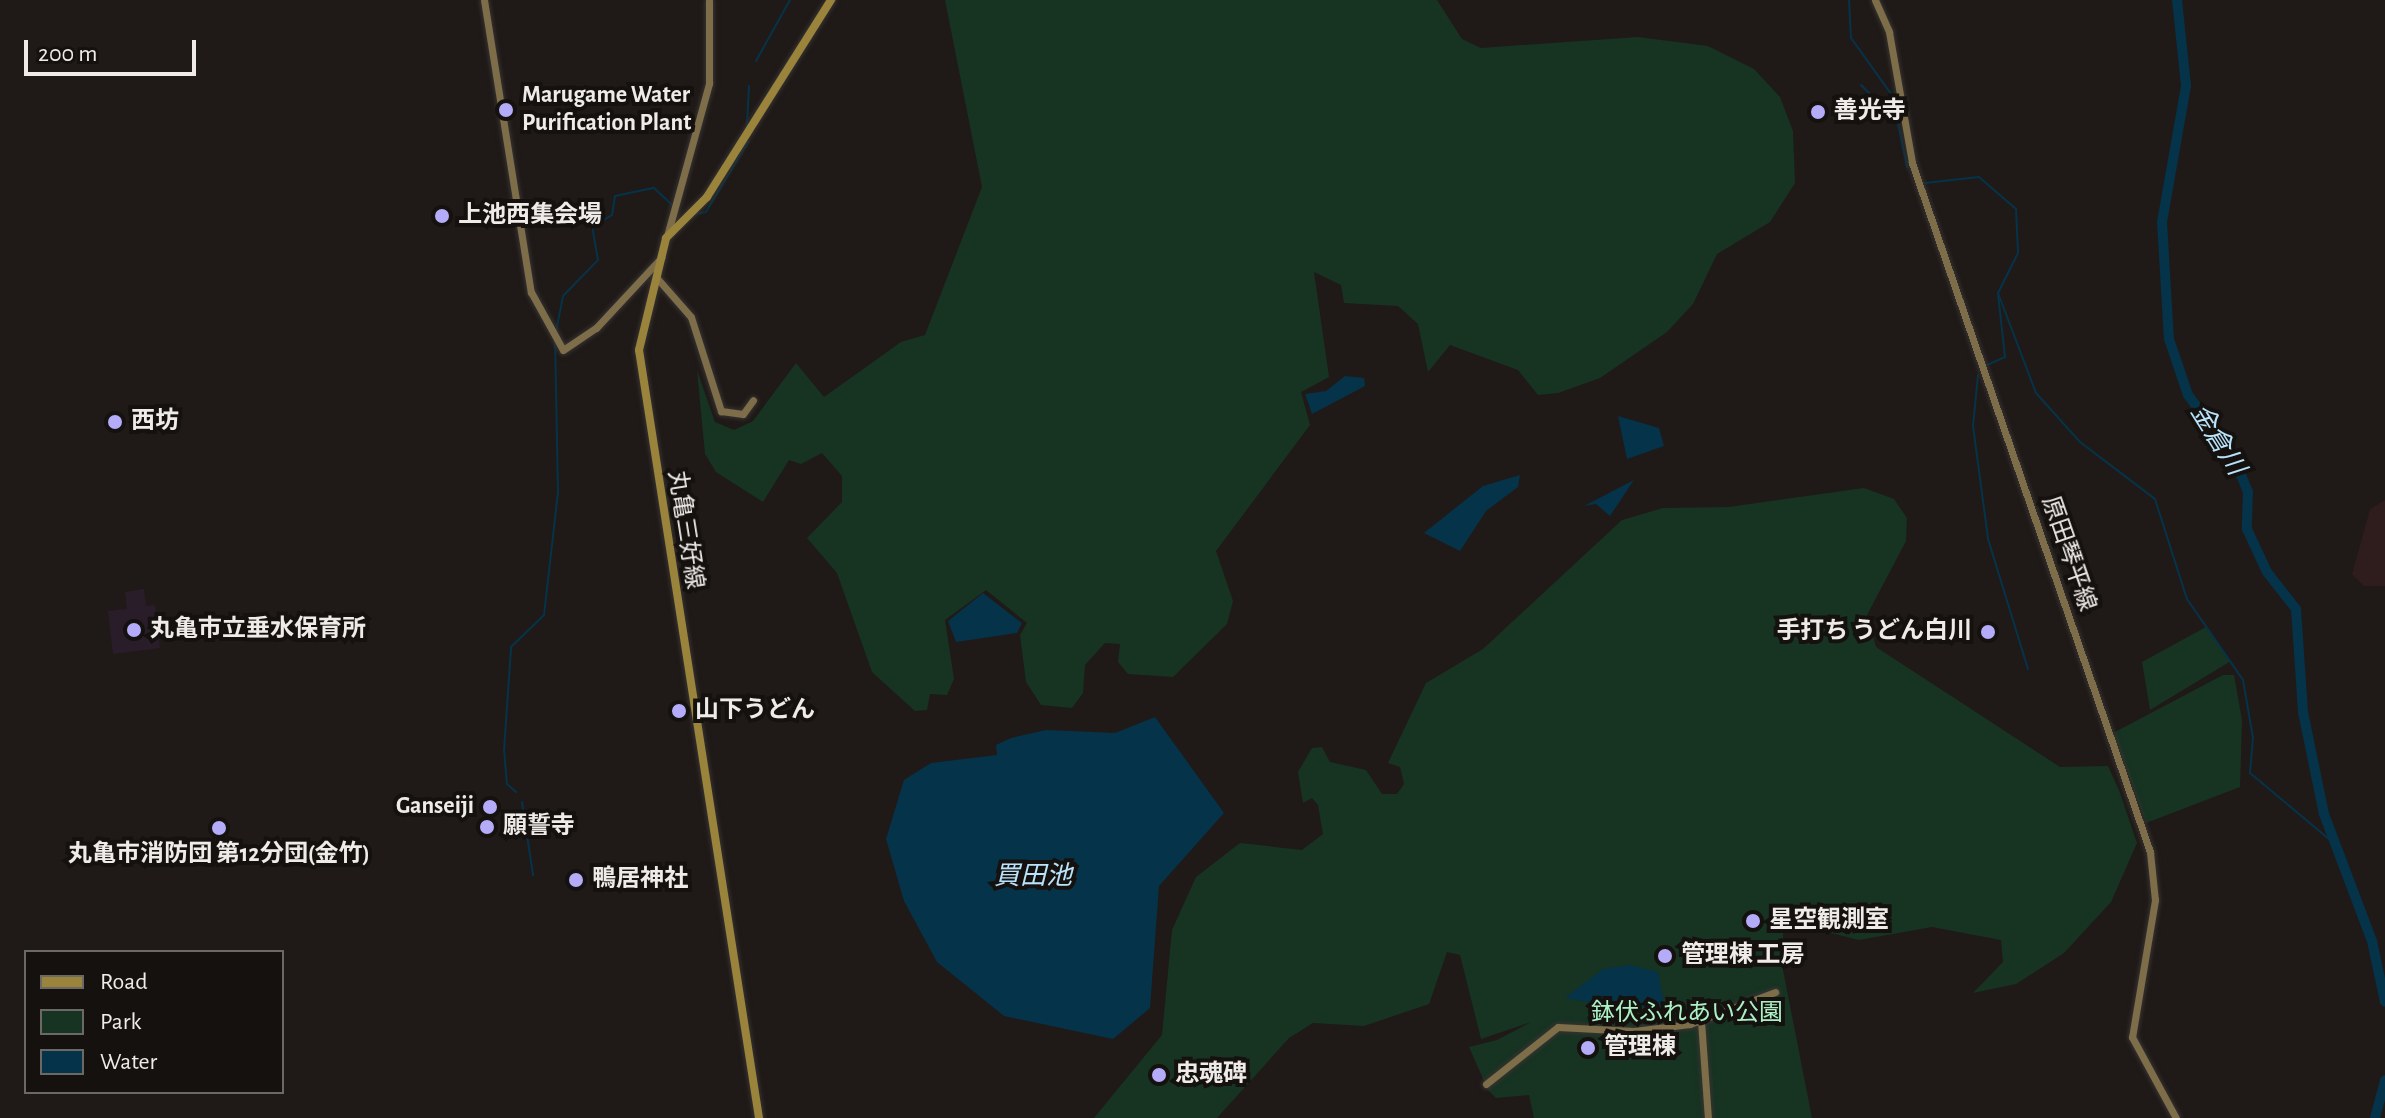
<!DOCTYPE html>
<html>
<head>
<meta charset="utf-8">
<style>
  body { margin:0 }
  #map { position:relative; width:2385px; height:1118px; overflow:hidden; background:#1f1a17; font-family:"Alegreya Sans","Noto Sans JP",sans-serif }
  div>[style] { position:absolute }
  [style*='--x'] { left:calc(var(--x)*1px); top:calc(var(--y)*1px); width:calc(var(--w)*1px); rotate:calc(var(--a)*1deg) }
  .industrial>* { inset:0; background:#2f1c1c }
  .education>* { inset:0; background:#2a1d2a }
  .green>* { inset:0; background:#173322 }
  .water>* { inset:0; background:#053349 }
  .stream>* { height:2px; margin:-1px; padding:0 1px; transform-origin:1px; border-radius:1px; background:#053349 }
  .river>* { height:10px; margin:-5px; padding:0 5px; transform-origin:5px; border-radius:5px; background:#053349 }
  .roads { filter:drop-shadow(0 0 2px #373332) drop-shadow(0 0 2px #373332) }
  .secondary>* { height:7px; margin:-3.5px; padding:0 3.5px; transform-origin:3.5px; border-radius:3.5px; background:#7d6e49 }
  .primary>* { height:8px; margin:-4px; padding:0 4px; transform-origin:4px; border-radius:4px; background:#9a833b }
  .dots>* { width:22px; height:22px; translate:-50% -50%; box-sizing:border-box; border:4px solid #15110e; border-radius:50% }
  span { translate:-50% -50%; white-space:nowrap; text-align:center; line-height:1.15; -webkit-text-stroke:8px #15110e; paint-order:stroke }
  .poi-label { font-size:24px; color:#eeebe9; font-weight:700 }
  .left { translate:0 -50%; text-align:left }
  .right { translate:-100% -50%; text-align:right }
  .street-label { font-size:24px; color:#eeebe9 }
  .park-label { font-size:24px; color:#acf1c6 }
  .water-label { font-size:26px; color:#b9e2fb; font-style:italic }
  .legend { position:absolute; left:24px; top:950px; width:260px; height:144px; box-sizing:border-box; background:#15110e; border:2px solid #6c6866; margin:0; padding:10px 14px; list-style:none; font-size:24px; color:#eeebe9 }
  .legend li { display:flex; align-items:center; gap:16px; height:40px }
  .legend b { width:40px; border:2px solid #6c6866 }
  .scale { position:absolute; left:24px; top:40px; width:172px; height:36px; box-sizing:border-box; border:4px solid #eeebe9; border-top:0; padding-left:10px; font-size:24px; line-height:28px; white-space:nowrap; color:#eeebe9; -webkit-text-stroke:6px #15110e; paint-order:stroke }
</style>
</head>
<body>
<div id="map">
  <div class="industrial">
    <div style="clip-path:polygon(2385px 500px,2385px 586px,2364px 586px,2352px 574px,2370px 509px)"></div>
  </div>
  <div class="education">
    <div style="clip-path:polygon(144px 589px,146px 606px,155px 605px,160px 648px,113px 654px,108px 611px,127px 609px,125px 592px)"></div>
  </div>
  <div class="green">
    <div style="clip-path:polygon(945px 0,1437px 0,1462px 39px,1481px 48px,1638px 37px,1708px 46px,1754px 69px,1780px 97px,1793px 131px,1795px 183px,1770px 222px,1717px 254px,1693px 304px,1667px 332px,1600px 378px,1558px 393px,1538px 395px,1518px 370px,1450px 345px,1428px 372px,1418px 324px,1398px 306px,1344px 303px,1341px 285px,1314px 272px,1329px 377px,1301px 392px,1310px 425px,1216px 551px,1233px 601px,1227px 624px,1173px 677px,1128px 674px,1118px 662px,1120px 644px,1105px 643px,1085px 665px,1083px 693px,1072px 708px,1041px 705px,1026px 682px,1020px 635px,1027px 623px,986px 590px,945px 620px,954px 679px,947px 695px,930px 694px,927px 710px,915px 711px,872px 672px,837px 573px,807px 538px,842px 502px,842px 476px,822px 453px,801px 464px,789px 460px,763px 502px,716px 472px,705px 454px,697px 370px,715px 422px,734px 430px,753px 421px,796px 363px,824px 397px,901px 342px,925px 335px,982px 187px)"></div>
    <div style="clip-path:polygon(1864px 488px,1894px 499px,1907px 518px,1906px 541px,1867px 615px,1876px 647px,2060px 767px,2108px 766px,2119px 790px,2137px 843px,2111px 902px,2064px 953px,2016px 984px,1973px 993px,2003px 962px,2001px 940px,1932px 927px,1859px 940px,1783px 921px,1783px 970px,1812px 1118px,1534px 1118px,1529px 1095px,1496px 1098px,1488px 1090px,1469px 1047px,1497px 1040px,1531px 1022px,1481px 1039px,1460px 955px,1447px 952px,1429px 1004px,1364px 1026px,1313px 1023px,1289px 1038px,1217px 1118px,1094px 1118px,1162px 1035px,1172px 930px,1196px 877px,1240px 843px,1302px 850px,1323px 834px,1318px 805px,1312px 798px,1303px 803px,1298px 772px,1312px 748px,1322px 747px,1330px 762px,1366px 770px,1382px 794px,1397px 794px,1404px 784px,1400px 767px,1388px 763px,1426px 683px,1483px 649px,1622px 520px,1663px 508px,1729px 507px)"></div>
    <div style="clip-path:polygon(2206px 627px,2231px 661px,2150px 710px,2142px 662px)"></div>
    <div style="clip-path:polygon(2223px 675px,2234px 675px,2242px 720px,2240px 787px,2146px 823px,2113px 733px)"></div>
  </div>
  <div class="water">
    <div style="clip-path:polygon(1345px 376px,1364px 378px,1365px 386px,1312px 414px,1305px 394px,1326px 391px)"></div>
    <div style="clip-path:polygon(1618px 416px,1659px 428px,1664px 446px,1627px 459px)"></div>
    <div style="clip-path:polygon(1520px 475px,1518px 487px,1486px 511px,1460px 551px,1424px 533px,1483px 486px)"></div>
    <div style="clip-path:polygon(1634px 480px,1610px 516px,1596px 504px,1584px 506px)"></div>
    <div style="clip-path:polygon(983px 593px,1022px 623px,1017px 633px,956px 642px,948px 621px)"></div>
    <div style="clip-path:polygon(1155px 717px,1224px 813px,1159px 886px,1150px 1008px,1113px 1039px,1004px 1016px,937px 962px,904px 901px,886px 839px,904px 780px,931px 763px,997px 755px,996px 745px,1011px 738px,1046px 730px,1115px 733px)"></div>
    <div style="clip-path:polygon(1630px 965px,1658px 972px,1664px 1004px,1629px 1009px,1565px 998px,1603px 969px)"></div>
  </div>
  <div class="stream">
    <div style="--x:1849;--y:0;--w:38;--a:87"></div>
    <div style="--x:1851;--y:38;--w:70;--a:54.3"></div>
    <div style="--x:1892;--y:95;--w:74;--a:78.2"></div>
    <div style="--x:756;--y:61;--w:70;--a:-60.9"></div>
    <div style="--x:1861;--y:85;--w:47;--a:45"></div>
    <div style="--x:747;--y:124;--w:38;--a:-87"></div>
    <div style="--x:1925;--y:183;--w:54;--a:-6.3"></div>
    <div style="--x:1979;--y:177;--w:49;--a:40.9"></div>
    <div style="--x:2016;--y:209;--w:44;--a:87.4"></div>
    <div style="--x:2018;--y:253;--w:45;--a:116.6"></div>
    <div style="--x:1998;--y:293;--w:107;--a:69.2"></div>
    <div style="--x:2036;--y:393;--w:66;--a:48.1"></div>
    <div style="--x:2080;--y:442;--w:94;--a:37.2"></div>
    <div style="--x:2155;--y:499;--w:105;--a:72.3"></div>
    <div style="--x:2187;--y:599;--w:98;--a:55.3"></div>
    <div style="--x:2243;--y:680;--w:59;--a:80.2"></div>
    <div style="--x:2253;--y:738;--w:35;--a:95"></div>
    <div style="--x:2250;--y:773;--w:104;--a:39.9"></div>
    <div style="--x:694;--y:214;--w:12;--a:-9"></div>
    <div style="--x:706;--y:212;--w:82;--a:-59"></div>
    <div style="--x:556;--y:332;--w:37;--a:-79"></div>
    <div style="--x:563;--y:296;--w:50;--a:-45.8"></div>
    <div style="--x:598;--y:260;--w:34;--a:-100"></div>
    <div style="--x:592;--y:227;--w:23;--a:-31"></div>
    <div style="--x:612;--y:215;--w:19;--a:-81"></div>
    <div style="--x:615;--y:196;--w:40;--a:-12"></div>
    <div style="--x:654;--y:188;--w:26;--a:43"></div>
    <div style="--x:1987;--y:365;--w:20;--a:-24"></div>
    <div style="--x:2005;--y:357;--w:63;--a:-96.3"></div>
    <div style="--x:1978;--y:375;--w:51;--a:95.6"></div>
    <div style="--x:1973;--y:426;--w:114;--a:82.4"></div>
    <div style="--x:1988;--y:539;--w:136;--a:72.9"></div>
    <div style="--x:516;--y:792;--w:12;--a:-138"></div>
    <div style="--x:507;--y:784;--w:33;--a:-95"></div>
    <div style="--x:504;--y:751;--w:104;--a:-86.1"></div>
    <div style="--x:511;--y:647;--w:46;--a:-44.1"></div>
    <div style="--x:544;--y:615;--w:123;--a:-83.5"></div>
    <div style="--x:558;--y:493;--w:150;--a:-91.1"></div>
    <div style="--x:522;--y:802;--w:74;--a:81.4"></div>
  </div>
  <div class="river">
    <div style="--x:2177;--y:0;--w:86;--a:84"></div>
    <div style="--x:2186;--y:86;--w:138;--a:100"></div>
    <div style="--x:2162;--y:222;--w:117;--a:86.6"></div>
    <div style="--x:2169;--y:339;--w:59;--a:71.3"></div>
    <div style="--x:2188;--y:395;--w:75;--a:53.1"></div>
    <div style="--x:2233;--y:455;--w:40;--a:68"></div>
    <div style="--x:2248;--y:492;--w:37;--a:92"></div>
    <div style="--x:2247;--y:529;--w:47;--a:65.1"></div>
    <div style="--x:2267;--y:572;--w:47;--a:51.9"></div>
    <div style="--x:2296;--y:609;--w:103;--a:86.1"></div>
    <div style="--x:2303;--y:712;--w:104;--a:78.4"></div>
    <div style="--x:2324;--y:814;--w:136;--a:69.3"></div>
    <div style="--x:2372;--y:941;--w:62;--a:78"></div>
    <div style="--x:2375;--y:1118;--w:39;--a:-75"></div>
  </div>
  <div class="roads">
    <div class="secondary">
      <div style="--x:484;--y:0;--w:296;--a:80.9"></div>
      <div style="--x:531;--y:292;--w:66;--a:61.1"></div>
      <div style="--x:563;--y:350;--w:40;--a:-34"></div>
      <div style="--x:596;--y:328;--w:96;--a:-47.1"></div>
      <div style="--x:1875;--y:0;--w:35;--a:66"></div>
      <div style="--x:1889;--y:32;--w:133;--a:80"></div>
      <div style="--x:1912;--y:163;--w:729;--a:70.94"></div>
      <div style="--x:2150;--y:852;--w:48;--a:84.1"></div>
      <div style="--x:2155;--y:900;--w:139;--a:99.5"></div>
      <div style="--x:2132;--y:1037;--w:92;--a:61.5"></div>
      <div style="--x:667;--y:236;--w:159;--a:-74.6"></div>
      <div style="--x:709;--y:83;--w:83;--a:-90"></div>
      <div style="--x:656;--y:277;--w:53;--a:48.8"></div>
      <div style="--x:691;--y:317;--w:99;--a:72.3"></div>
      <div style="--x:721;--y:411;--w:22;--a:8"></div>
      <div style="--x:743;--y:414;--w:17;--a:-54"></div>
      <div style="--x:1701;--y:1021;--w:97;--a:85.9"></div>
      <div style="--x:1486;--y:1084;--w:92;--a:-38.4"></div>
      <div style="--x:1558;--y:1027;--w:76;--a:3"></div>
      <div style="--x:1634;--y:1031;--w:56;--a:-7.1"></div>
      <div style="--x:1690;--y:1024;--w:91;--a:-20.6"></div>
    </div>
    <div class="primary">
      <div style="--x:759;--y:1118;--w:777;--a:-98.88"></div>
      <div style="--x:639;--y:350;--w:115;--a:-76.4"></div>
      <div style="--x:666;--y:238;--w:58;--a:-45"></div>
      <div style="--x:707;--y:197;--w:233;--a:-57.8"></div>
    </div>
  </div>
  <div class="dots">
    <div style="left:506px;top:110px;background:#b4acf9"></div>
    <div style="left:1818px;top:112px;background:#b4acf9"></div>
    <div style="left:442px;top:216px;background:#b4acf9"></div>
    <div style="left:115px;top:422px;background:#b4acf9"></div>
    <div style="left:134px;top:630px;background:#b4acf9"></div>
    <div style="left:1988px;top:632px;background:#b4acf9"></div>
    <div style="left:679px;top:711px;background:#b4acf9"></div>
    <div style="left:490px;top:807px;background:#b4acf9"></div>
    <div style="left:487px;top:827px;background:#b4acf9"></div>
    <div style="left:219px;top:828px;background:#b4acf9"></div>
    <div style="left:576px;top:880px;background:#b4acf9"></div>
    <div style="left:1753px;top:921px;background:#b4acf9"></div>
    <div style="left:1665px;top:956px;background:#b4acf9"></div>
    <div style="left:1588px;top:1048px;background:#b4acf9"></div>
    <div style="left:1159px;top:1075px;background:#b4acf9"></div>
  </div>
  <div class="poi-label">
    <span class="left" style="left:522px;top:110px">Marugame Water<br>Purification Plant</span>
    <span class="left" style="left:1834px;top:112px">善光寺</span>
    <span class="left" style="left:458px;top:216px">上池西集会場</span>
    <span class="left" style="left:131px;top:422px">西坊</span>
    <span class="left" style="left:150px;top:630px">丸亀市立垂水保育所</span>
    <span class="right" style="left:1972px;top:632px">手打ち うどん白川</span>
    <span class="left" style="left:695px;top:711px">山下うどん</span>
    <span class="right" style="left:474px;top:807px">Ganseiji</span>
    <span class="left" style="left:503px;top:827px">願誓寺</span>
    <span style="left:219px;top:855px">丸亀市消防団 第12分団(金竹)</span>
    <span class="left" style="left:592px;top:880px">鴨居神社</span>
    <span class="left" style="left:1769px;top:921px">星空観測室</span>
    <span class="left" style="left:1681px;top:956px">管理棟 工房</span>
    <span class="left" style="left:1604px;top:1048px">管理棟</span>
    <span class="left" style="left:1175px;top:1075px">忠魂碑</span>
  </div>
  <div class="street-label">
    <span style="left:685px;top:530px;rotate:81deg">丸亀三好線</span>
    <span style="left:2068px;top:554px;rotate:71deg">原田琴平線</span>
  </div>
  <div class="park-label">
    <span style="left:1687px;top:1014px">鉢伏ふれあい公園</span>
  </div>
  <div class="water-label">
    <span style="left:2217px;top:440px;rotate:58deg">金倉川</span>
    <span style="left:1033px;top:877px">買田池</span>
  </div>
  <ul class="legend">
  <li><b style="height:10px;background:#9a833b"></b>Road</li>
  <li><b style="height:22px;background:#173322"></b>Park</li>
  <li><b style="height:22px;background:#053349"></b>Water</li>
  </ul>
  <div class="scale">200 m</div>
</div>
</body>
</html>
